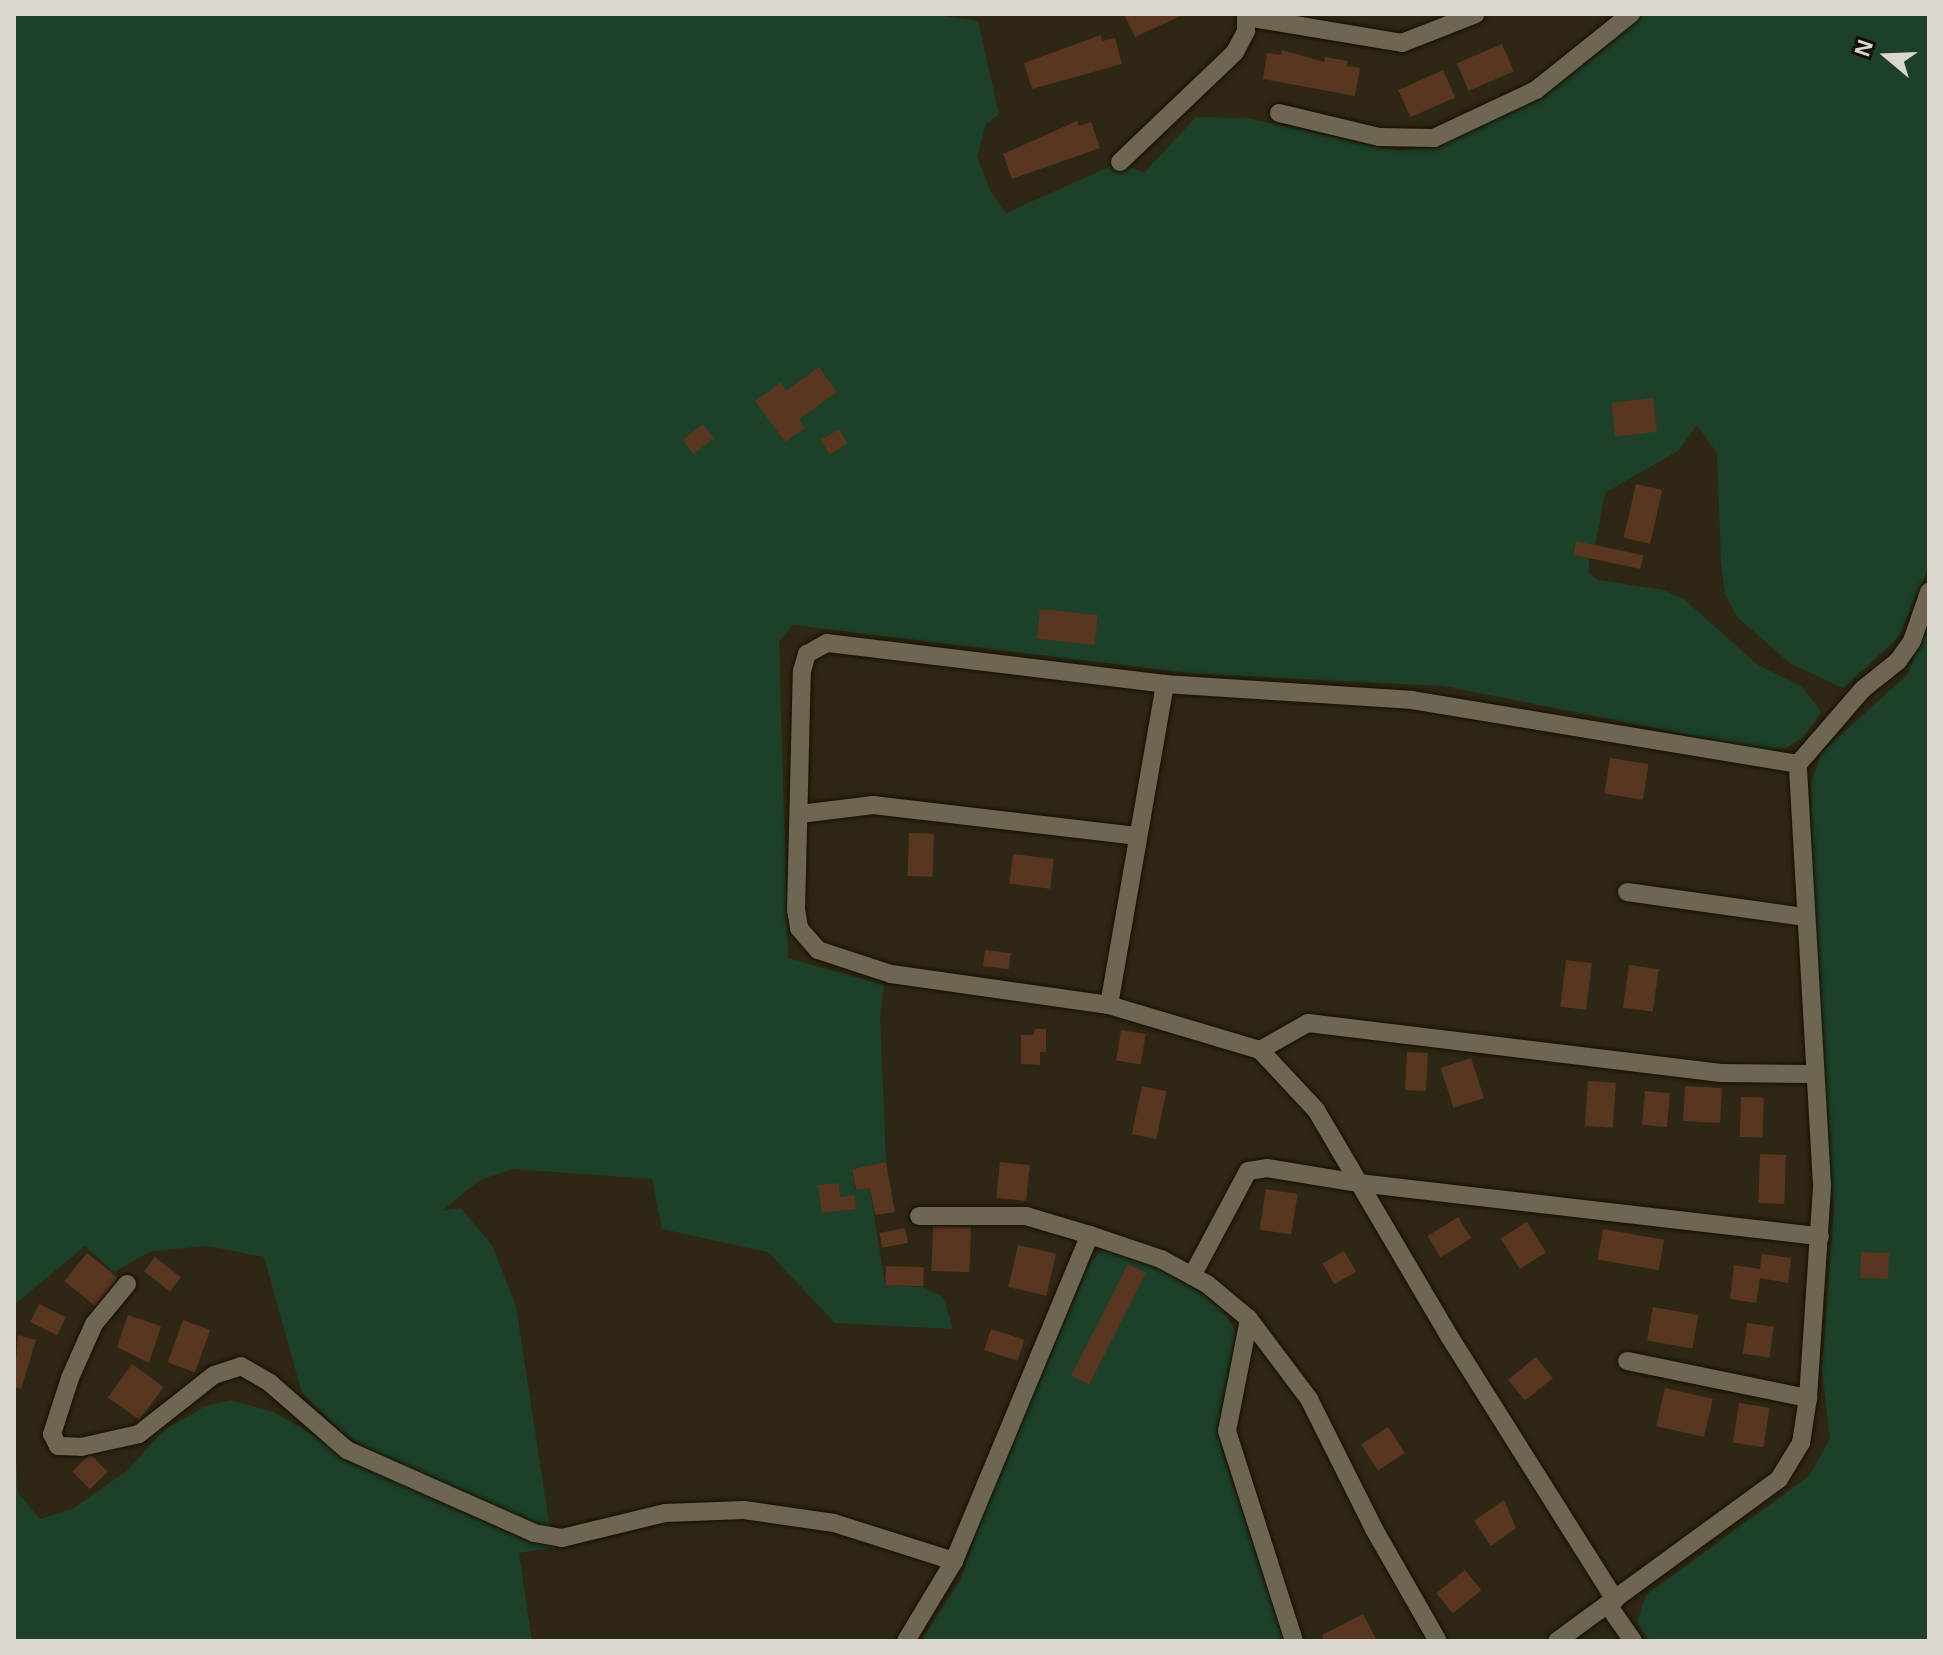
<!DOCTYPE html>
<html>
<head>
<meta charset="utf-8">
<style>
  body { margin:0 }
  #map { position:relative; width:1943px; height:1655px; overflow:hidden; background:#2e2715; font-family:Arial,sans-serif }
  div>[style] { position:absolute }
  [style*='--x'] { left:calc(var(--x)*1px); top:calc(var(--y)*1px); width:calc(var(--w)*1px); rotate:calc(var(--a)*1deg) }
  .green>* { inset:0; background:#1d4028 }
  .building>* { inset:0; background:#58361f; transform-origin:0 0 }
  .roads { filter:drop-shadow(0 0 2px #161002) drop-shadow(0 0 2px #161002) }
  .street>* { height:18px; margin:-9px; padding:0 9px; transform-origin:9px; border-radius:9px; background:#6d6652 }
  span { translate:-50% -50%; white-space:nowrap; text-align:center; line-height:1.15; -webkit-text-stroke:7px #131009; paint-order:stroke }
  .frame { position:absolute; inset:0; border:16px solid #dbd7cc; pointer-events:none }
  .north { position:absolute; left:1847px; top:16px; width:80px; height:80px; -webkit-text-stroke:6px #131009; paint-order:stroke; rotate:289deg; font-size:22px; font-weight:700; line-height:32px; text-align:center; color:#dbd7cc }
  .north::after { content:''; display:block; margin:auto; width:28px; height:36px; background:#dbd7cc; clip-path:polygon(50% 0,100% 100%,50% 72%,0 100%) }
</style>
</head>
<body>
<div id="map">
  <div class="green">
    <div style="clip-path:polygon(14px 14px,932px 14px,978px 21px,999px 114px,986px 124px,977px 157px,992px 194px,1006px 213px,1120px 162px,1144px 173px,1196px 117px,1247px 118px,1397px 151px,1428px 148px,1512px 112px,1598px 55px,1638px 14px,1929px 14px,1929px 566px,1898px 638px,1843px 688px,1791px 664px,1737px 617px,1725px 594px,1721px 562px,1717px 453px,1697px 425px,1679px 450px,1605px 493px,1595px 545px,1576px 541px,1573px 554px,1589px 558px,1589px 573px,1598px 580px,1664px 590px,1685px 600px,1758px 665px,1801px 686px,1815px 703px,1821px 713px,1803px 737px,1786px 748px,1766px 750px,1444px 686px,1189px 673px,793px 625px,779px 641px,788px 958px,884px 985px,880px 1017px,886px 1162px,852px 1169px,855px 1190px,870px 1188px,885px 1285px,923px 1287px,943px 1297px,953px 1329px,835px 1323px,768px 1252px,662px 1229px,652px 1179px,512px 1169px,480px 1180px,442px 1211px,461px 1208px,492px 1245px,516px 1306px,550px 1529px,402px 1467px,348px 1437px,302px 1393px,264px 1257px,208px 1246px,151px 1251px,114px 1272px,85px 1246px,14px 1305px)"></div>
    <div style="clip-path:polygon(1929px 615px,1929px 1641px,1649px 1641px,1637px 1622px,1646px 1595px,1809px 1476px,1830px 1439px,1822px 1371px,1834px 1209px,1812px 923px,1811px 783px,1822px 752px,1908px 674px)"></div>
    <div style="clip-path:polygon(1105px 1247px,1165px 1270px,1202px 1294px,1222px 1310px,1236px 1332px,1218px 1426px,1221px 1448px,1286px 1641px,921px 1641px,961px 1579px,987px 1500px,1091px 1261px)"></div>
    <div style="clip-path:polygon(230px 1400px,274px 1412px,372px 1470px,509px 1533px,557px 1547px,519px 1553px,532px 1641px,14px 1641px,14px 1420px,18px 1493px,40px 1519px,72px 1509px,127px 1471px,164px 1430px,206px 1406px)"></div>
  </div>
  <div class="building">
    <div style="clip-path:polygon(1124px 14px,1185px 14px,1135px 37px)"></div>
    <div style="clip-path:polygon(1101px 35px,1102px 41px,1115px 38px,1122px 64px,1032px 89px,1024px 63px)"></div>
    <div style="left:1502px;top:44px;width:30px;height:49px;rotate:67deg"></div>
    <div style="clip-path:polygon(1282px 50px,1324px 62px,1325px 57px,1348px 61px,1347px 66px,1360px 68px,1355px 96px,1263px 79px,1267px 53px,1281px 55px)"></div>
    <div style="left:1443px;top:70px;width:30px;height:49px;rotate:66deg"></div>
    <div style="clip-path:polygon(1077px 121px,1079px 126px,1091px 122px,1100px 148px,1012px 179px,1003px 154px)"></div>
    <div style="clip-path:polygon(819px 367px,837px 392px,799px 419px,805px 428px,785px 442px,755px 401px,781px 382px,786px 391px)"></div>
    <div style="left:1653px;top:398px;width:34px;height:42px;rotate:83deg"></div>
    <div style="left:703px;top:424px;width:18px;height:26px;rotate:52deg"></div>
    <div style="left:839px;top:429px;width:17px;height:21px;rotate:59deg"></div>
    <div style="left:1636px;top:484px;width:27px;height:55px;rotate:13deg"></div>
    <div style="left:1576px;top:541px;width:69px;height:14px;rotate:12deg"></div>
    <div style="left:1040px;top:609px;width:58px;height:30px;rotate:6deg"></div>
    <div style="left:1610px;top:758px;width:39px;height:36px;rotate:9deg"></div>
    <div style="left:909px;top:833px;width:25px;height:43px;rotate:2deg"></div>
    <div style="left:1013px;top:854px;width:41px;height:30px;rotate:7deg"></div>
    <div style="left:985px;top:950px;width:26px;height:16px;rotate:7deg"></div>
    <div style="left:1566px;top:960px;width:26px;height:47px;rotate:7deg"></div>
    <div style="left:1629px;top:965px;width:30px;height:43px;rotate:8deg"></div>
    <div style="clip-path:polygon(1035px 1029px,1046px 1029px,1046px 1052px,1040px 1052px,1040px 1065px,1021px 1064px,1021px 1035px,1033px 1035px)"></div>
    <div style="left:1121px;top:1030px;width:25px;height:31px;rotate:9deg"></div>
    <div style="left:1407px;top:1052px;width:21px;height:38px;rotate:3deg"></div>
    <div style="left:1471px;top:1058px;width:42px;height:32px;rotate:72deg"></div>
    <div style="left:1588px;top:1081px;width:28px;height:45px;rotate:4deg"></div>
    <div style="left:1142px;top:1086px;width:25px;height:49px;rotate:12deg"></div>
    <div style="left:1685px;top:1086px;width:37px;height:35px;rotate:3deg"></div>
    <div style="left:1645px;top:1091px;width:25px;height:34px;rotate:5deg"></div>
    <div style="left:1741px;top:1097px;width:23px;height:40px;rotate:2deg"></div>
    <div style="left:1760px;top:1154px;width:26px;height:49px;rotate:2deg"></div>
    <div style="clip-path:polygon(886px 1162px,895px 1212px,875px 1215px,870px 1188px,856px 1190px,852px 1169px)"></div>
    <div style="left:1000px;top:1162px;width:30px;height:36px;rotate:6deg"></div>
    <div style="clip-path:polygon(839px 1183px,840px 1197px,855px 1195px,856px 1209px,822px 1213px,818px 1185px)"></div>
    <div style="left:1266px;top:1189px;width:32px;height:41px;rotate:9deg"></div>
    <div style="left:1458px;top:1217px;width:25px;height:36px;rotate:58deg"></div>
    <div style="left:1527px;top:1222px;width:36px;height:31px;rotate:58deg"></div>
    <div style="left:933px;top:1226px;width:38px;height:45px;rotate:2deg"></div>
    <div style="left:905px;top:1228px;width:15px;height:26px;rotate:79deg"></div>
    <div style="left:1603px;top:1229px;width:62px;height:31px;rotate:10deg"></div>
    <div style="left:1018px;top:1245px;width:39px;height:43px;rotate:13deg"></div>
    <div style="left:1344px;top:1251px;width:24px;height:25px;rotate:60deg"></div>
    <div style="left:1861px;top:1252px;width:28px;height:26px;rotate:2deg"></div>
    <div style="left:87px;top:1253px;width:40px;height:36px;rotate:39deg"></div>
    <div style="clip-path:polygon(1762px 1254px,1791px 1258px,1788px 1283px,1760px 1278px,1756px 1303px,1730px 1299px,1734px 1265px,1760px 1269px)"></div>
    <div style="left:155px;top:1257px;width:33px;height:18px;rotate:38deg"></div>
    <div style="left:1128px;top:1264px;width:20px;height:125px;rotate:27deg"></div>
    <div style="left:886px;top:1266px;width:38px;height:19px;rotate:2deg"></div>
    <div style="left:39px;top:1304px;width:30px;height:20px;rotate:26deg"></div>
    <div style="left:1653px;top:1307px;width:46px;height:34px;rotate:10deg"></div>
    <div style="clip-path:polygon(128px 1315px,161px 1326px,149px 1363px,117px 1347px)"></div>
    <div style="left:183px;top:1320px;width:29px;height:45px;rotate:20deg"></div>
    <div style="left:1747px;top:1323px;width:27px;height:31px;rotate:8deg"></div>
    <div style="left:991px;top:1329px;width:35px;height:22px;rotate:18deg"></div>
    <div style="clip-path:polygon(18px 1335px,36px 1340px,21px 1389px,14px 1387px)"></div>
    <div style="left:1536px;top:1357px;width:27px;height:36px;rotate:51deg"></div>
    <div style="left:132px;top:1364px;width:39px;height:41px;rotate:36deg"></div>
    <div style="left:1665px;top:1388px;width:49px;height:39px;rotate:13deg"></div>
    <div style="left:1739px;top:1403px;width:31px;height:40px;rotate:9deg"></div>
    <div style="left:1388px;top:1427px;width:31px;height:32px;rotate:57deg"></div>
    <div style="left:90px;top:1454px;width:25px;height:25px;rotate:45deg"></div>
    <div style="clip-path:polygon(1504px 1500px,1516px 1528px,1491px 1546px,1474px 1521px)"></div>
    <div style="left:1465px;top:1570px;width:26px;height:37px;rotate:51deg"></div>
    <div style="clip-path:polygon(1363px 1614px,1377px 1641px,1324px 1641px,1322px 1635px)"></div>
  </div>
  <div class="roads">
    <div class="street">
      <div style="--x:1247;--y:17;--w:157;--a:9.5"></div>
      <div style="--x:1402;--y:43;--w:79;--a:-21.4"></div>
      <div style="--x:1279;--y:113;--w:103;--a:13.5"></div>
      <div style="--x:1379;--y:137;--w:55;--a:1"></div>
      <div style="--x:1434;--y:138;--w:113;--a:-25.2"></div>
      <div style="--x:1536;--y:90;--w:122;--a:-38.7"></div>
      <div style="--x:1120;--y:162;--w:159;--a:-43.7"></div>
      <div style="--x:1235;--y:52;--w:24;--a:-62"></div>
      <div style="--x:1246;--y:31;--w:17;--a:-90"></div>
      <div style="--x:800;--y:814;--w:74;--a:-7"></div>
      <div style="--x:873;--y:805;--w:267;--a:6.7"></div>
      <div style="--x:1627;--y:892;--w:180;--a:8"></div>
      <div style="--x:1109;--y:1005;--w:326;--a:-80.1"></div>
      <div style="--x:1260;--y:1050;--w:158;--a:-163.4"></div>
      <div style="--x:1109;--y:1005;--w:220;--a:-171.9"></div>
      <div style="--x:891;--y:974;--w:77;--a:-161.8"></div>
      <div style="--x:818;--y:950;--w:29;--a:-131"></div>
      <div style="--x:799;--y:928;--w:18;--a:-99"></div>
      <div style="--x:796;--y:910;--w:239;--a:-88.6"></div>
      <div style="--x:802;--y:671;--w:18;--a:-74"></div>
      <div style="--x:807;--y:654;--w:23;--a:-29"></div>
      <div style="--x:827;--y:643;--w:340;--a:6.9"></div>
      <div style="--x:1165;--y:684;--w:248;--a:3.7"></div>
      <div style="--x:1412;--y:700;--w:391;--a:9.4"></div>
      <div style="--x:1359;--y:1183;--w:178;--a:59.5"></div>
      <div style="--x:1449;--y:1336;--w:312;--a:57.8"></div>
      <div style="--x:1359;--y:1183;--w:464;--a:6.6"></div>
      <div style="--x:919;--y:1216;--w:107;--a:0"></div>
      <div style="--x:1026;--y:1216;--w:67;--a:16.5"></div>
      <div style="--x:1192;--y:1276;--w:119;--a:-61.9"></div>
      <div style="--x:1248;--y:1171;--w:19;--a:-9"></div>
      <div style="--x:1267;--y:1168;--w:93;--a:9.3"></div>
      <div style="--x:1359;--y:1183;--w:85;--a:-120.5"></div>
      <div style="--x:1316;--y:1110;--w:82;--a:-133"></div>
      <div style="--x:1260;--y:1050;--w:55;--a:-29.4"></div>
      <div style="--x:1308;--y:1023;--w:416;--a:6.9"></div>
      <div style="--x:1721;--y:1073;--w:91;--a:0.6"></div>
      <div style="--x:127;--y:1284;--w:52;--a:129.5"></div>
      <div style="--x:94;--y:1324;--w:59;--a:114"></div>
      <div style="--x:70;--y:1378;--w:59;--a:107.8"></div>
      <div style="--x:52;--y:1434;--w:13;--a:63"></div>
      <div style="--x:58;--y:1446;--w:23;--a:2"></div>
      <div style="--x:81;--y:1447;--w:59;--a:-12.6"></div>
      <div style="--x:139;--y:1434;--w:95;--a:-38.2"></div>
      <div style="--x:214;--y:1375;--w:28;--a:-18"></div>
      <div style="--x:241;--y:1366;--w:34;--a:30"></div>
      <div style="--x:270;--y:1383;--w:102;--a:41"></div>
      <div style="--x:347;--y:1450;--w:205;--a:23.9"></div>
      <div style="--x:534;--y:1533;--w:28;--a:10"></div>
      <div style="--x:562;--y:1538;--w:106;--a:-13.6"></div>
      <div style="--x:665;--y:1513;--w:79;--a:-2.2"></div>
      <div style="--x:744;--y:1510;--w:91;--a:8.2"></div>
      <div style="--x:834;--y:1523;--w:126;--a:17.6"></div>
      <div style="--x:1249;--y:1319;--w:114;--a:101.1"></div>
      <div style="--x:1227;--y:1431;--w:220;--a:72.3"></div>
      <div style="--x:1627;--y:1361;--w:185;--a:11.6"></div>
      <div style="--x:1808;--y:1398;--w:213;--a:-86.2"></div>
      <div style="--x:1822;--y:1185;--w:422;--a:-93.3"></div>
      <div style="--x:1798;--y:764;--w:99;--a:-49.1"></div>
      <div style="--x:1863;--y:689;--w:45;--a:-38.7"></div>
      <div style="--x:1898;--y:661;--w:24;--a:-55"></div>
      <div style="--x:1912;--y:641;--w:52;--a:-70.9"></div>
      <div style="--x:1608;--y:1605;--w:44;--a:55.2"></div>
      <div style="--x:906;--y:1641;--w:93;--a:-59"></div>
      <div style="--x:954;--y:1561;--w:353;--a:-67.4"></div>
      <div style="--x:1090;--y:1235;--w:75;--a:18.7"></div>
      <div style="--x:1161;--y:1259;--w:52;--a:28.5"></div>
      <div style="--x:1207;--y:1284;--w:55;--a:39.8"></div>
      <div style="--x:1249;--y:1319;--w:100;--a:53.1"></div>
      <div style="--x:1309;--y:1399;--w:145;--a:63.4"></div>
      <div style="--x:1374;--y:1529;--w:129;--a:60.3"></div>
      <div style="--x:1557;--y:1641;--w:275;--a:-36.1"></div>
      <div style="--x:1779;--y:1479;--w:42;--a:-58.6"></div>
      <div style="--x:1801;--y:1443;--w:46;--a:-81.2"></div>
    </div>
  </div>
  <div class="frame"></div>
  <div class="north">N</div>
</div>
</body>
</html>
